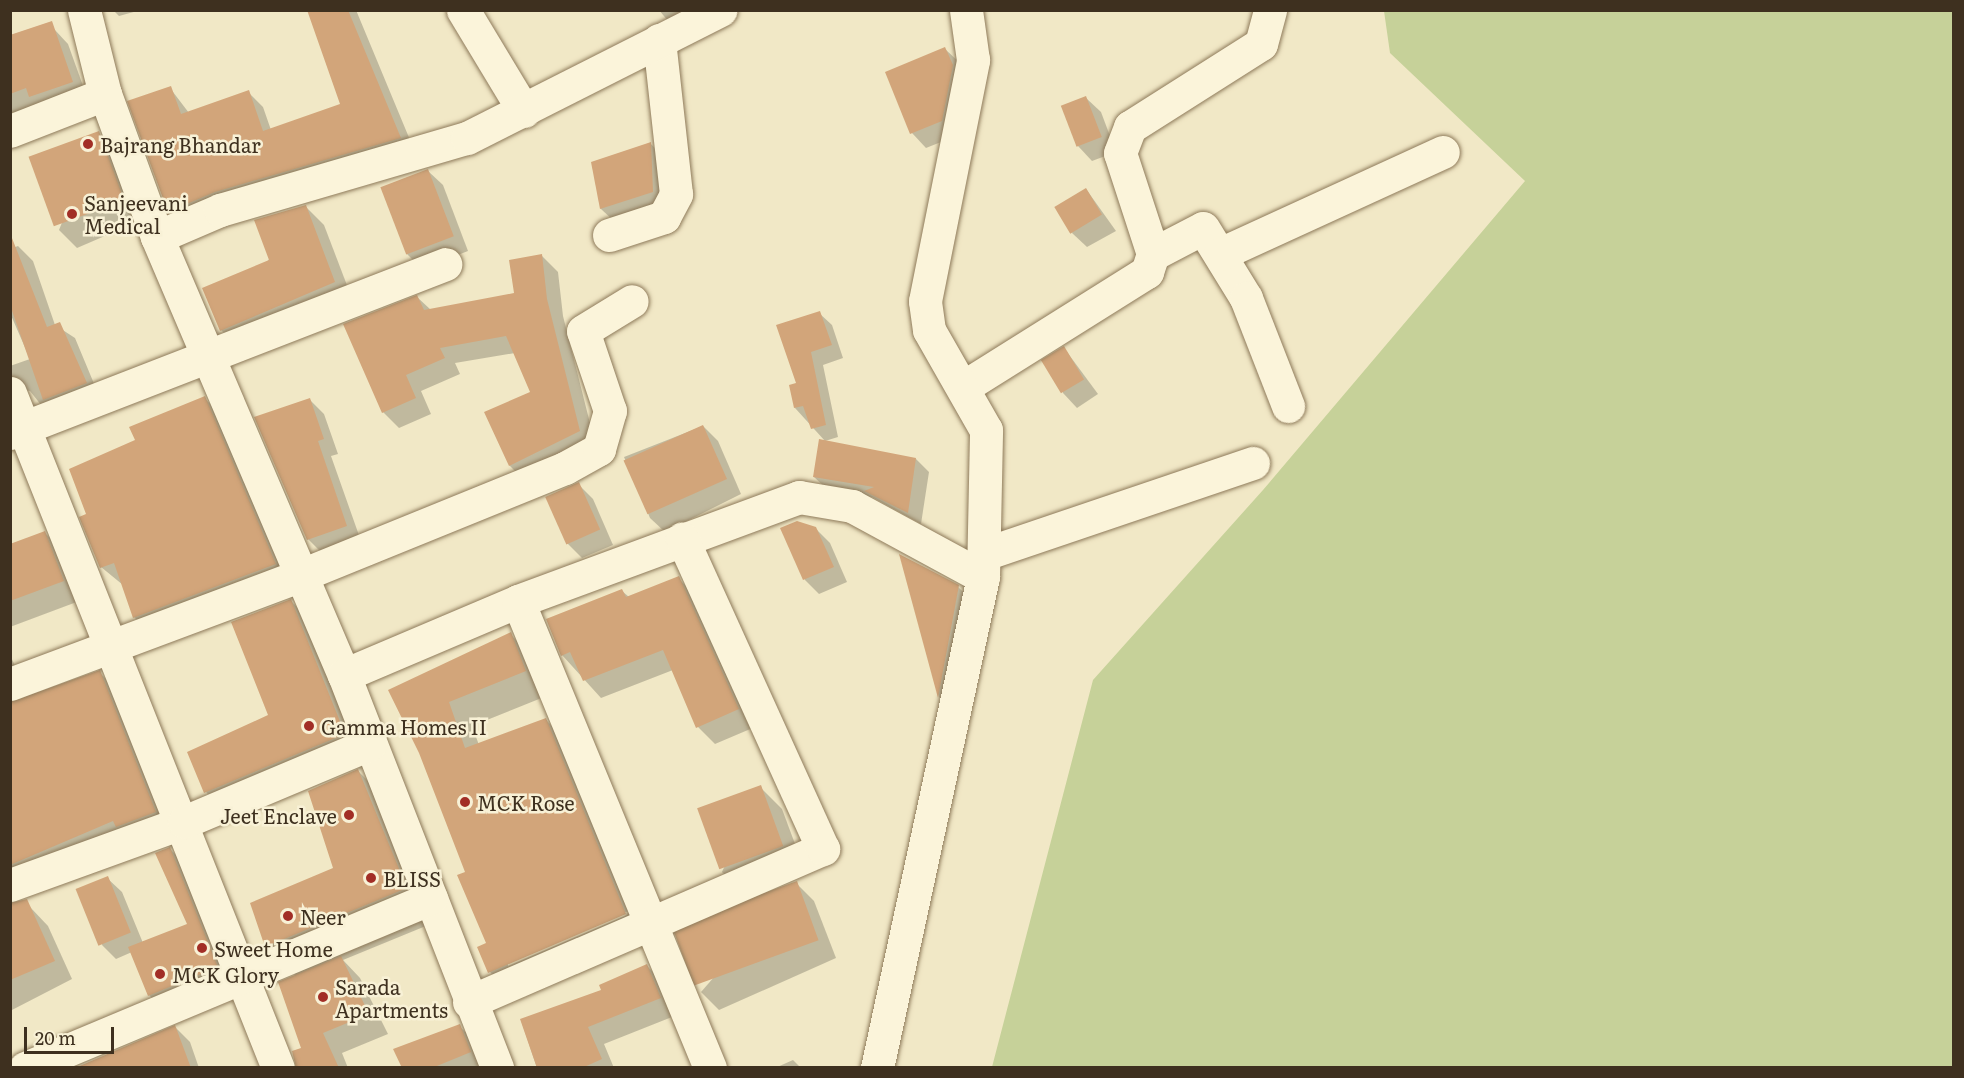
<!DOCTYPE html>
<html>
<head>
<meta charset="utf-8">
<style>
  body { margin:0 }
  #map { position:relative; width:1964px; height:1078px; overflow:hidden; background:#f1e8c6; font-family:Literata,serif }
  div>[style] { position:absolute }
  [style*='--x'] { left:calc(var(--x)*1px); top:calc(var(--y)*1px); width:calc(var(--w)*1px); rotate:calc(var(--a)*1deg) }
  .green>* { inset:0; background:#c6d199 }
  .shadow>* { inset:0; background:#0003 }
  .building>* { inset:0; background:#d2a57a; transform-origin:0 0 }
  .roads { filter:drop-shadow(0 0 2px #8e7a5a) drop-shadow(0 0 2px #8e7a5a) }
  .minor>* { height:33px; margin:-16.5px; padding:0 16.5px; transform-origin:16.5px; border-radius:16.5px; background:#fbf4da }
  .dots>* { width:16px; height:16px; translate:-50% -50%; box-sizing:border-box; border:3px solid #f8f1d6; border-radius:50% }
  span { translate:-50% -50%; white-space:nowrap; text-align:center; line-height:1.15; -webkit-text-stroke:5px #f8f1d6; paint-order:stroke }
  .poi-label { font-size:20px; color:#3e301f }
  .left { translate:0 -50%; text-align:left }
  .right { translate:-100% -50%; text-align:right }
  .frame { position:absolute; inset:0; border:12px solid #3e301f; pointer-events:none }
  .scale { position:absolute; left:24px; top:1027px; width:90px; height:27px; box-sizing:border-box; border:3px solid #3e301f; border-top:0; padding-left:8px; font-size:18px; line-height:21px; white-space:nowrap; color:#3e301f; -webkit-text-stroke:4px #f8f1d6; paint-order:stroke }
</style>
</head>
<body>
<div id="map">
  <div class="green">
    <div style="clip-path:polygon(1384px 11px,1953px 11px,1953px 1067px,992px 1067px,1093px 680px,1263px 490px,1525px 181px,1390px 53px)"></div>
  </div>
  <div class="shadow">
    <div style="clip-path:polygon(113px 10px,141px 10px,119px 16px)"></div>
    <div style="clip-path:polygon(311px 10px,356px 10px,415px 152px,184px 226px,169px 211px,170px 88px,189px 113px,248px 92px,263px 107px,271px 130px,342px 105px)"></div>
    <div style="clip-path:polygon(659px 10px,724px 10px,677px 32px)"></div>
    <div style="clip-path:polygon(54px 29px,68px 44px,87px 97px,10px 113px,10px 44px)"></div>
    <div style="clip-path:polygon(945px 49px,960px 63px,956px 136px,926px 148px,912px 133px)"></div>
    <div style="clip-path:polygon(1086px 98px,1101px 112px,1116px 152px,1092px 161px,1078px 146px)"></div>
    <div style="clip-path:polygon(98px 133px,117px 151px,142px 220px,77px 248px,59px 230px)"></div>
    <div style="clip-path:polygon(651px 144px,665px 159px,667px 206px,616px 223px,601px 209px,592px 163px)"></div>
    <div style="clip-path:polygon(428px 171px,443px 185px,468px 251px,422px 269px,407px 254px)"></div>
    <div style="clip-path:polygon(1086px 189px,1116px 231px,1087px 247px,1072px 233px)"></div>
    <div style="clip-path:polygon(305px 206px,324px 225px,353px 301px,241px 349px,221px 330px)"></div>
    <div style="clip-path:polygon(18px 246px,33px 261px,55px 325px,75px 338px,100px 398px,49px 415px,30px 391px,19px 389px,10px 400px,10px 366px,30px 359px,10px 313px,10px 249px)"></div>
    <div style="clip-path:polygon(542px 256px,558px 272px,563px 316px,596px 447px,526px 482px,510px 466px,486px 413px,532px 393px,515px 353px,455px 363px,460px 374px,421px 391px,431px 414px,399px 428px,383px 412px,417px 297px,431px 310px,516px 294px)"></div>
    <div style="clip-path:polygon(819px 313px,832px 325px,843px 358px,823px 365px,838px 437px,825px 441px,795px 408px)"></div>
    <div style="clip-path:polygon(1064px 348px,1098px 394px,1077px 408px,1063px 393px)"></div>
    <div style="clip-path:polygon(204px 398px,224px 417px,295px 584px,154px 637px,134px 617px,123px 585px,101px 567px,88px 515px,137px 441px)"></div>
    <div style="clip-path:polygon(310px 400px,324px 414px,338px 454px,331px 456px,361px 541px,323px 554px,308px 539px)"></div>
    <div style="clip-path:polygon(703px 426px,718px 441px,741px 494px,665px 532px,650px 518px,624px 457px)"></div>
    <div style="clip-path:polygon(916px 459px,929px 472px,921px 524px,872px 497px,828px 490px,814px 477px)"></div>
    <div style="clip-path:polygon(578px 484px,593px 499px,613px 545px,582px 558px,567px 543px)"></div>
    <div style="clip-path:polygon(815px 528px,830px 543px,847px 582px,819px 594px,805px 580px,782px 529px)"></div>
    <div style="clip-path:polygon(44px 532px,63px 551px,82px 600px,10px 627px,10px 546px)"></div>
    <div style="clip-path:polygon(902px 557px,958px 587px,973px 601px,952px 711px,939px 697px)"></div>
    <div style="clip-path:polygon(678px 578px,696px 596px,755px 727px,715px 744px,698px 727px,673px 670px,601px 698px,562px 655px,548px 620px,622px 591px,629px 597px)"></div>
    <div style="clip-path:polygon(291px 601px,305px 615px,359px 749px,220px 807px,206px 792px,270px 715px)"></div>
    <div style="clip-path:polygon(evenodd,510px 634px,534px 658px,549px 695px,472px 726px,479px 745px,546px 720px,570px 744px,649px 938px,514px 997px,490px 972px,479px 948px,488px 944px,467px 873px,421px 753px,390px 691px,510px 634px,633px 909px,634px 912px,508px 966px,508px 963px,633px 909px)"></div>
    <div style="clip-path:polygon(10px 655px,22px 681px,10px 689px)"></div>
    <div style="clip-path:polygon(99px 672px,115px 688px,171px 828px,10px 883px,10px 702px)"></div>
    <div style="clip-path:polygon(358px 771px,391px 804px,438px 921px,343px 960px,360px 978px,388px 1034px,342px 1053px,348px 1068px,303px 1068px,296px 976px,266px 946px,334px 869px)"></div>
    <div style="clip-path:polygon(760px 787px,782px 809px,804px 868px,743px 894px,722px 872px)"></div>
    <div style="clip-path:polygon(170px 849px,184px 863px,231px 982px,164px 1010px,149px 995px,132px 952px,116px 959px,102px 945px,107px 878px,122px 892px,143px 943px,189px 924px)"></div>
    <div style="clip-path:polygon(796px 883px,814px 901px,836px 958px,719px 1010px,701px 992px)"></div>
    <div style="clip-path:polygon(30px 907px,48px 926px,72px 979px,10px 1011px,10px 915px)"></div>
    <div style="clip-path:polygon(647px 966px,664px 983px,677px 1015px,604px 1044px,614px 1068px,537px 1068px,521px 1020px,603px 990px)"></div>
    <div style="clip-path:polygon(459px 1026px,474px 1040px,482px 1068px,404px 1068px)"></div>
    <div style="clip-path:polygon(175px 1027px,190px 1042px,199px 1068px,79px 1068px)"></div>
    <div style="clip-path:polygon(793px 1060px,801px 1068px,775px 1068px)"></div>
  </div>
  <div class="building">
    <div style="clip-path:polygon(307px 10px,348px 10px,401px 138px,215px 192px,168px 212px,127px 101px,171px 86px,181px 114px,249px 90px,263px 131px,340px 104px)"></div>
    <div style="clip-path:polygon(52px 21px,73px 82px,29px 97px,26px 88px,10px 94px,10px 35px)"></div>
    <div style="clip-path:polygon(945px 47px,953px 65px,942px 121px,910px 134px,885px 72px)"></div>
    <div style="left:1086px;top:96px;width:44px;height:27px;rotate:69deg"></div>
    <div style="left:99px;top:131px;width:74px;height:75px;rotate:70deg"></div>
    <div style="clip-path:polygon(651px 142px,653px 192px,600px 209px,591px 162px)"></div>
    <div style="left:428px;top:169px;width:72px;height:51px;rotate:69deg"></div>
    <div style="left:1086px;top:188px;width:31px;height:37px;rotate:59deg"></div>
    <div style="clip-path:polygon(306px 205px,335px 282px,220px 331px,202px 288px,269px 260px,254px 220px)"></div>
    <div style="clip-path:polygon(10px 233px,47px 327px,60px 322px,87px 383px,43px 400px,10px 305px)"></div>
    <div style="clip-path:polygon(542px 254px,547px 299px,580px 431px,509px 466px,484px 412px,530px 392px,506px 336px,440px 348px,445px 358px,406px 375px,416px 398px,382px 413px,343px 324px,417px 295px,424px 310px,514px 293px,509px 260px)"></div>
    <div style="clip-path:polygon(820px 311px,832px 345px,811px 352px,826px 425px,811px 429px,803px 406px,794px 408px,789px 385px,796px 383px,776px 325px)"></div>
    <div style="left:1064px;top:346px;width:39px;height:27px;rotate:59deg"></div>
    <div style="clip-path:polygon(205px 396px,276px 564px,133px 618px,114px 563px,100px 568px,79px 517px,86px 514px,69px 469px,135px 440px,129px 427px)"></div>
    <div style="clip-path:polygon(310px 398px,324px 439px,318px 441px,347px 526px,307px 540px,254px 417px)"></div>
    <div style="left:703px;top:425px;width:59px;height:87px;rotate:66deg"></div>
    <div style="clip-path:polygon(819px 439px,916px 458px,908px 513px,864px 491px,874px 487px,813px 477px)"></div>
    <div style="left:579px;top:482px;width:52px;height:37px;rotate:66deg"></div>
    <div style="clip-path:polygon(797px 521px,816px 527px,834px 567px,803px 580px,780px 528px)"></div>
    <div style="clip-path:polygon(45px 531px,64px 581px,10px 601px,10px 544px)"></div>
    <div style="clip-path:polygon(899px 554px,959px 585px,938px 698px)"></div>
    <div style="clip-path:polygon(679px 576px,739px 709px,696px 728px,663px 650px,583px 681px,570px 652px,561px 656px,546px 619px,622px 589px,626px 597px)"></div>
    <div style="clip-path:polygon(291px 599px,345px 734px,204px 793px,187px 752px,268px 715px,231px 622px)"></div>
    <div style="clip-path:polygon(511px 632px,526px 671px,449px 702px,465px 748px,546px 718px,626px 914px,488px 973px,477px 947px,486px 943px,457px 875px,465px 872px,419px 753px,388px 690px)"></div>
    <div style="clip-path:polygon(100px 670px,156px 812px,116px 827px,113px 821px,10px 865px,10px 702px)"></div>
    <div style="clip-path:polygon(358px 769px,407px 888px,265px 947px,250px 903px,333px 868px,308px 791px)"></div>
    <div style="left:761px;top:785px;width:65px;height:68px;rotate:70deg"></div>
    <div style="clip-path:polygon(170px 847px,218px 967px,148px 996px,128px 947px,187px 924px,155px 853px)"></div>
    <div style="left:108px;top:876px;width:61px;height:35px;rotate:68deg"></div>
    <div style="left:797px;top:881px;width:63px;height:133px;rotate:70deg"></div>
    <div style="clip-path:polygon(27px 899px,55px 961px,10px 980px,10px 903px)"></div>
    <div style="clip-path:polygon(341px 956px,369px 1014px,323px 1033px,339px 1068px,296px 1068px,292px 1051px,301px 1048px,278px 982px)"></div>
    <div style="clip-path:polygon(647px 964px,661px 998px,588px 1027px,602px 1059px,582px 1068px,537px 1068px,520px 1019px,601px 990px,599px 985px)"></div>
    <div style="clip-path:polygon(460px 1024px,471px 1052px,432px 1068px,402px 1068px,393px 1049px)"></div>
    <div style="clip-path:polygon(175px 1025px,191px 1068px,75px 1068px)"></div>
  </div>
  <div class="roads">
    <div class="minor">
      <div style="--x:84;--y:10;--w:87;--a:76"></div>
      <div style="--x:105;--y:94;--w:152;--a:70"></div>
      <div style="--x:157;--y:237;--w:476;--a:66.9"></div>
      <div style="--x:344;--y:675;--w:422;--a:68.7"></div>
      <div style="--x:463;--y:10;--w:118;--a:58.9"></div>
      <div style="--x:10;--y:131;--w:102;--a:-21.3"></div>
      <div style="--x:609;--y:235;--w:58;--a:-18.1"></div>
      <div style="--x:664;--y:217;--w:26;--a:-62"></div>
      <div style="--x:676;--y:194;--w:155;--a:-96.3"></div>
      <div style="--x:157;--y:237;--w:69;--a:-23.2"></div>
      <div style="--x:220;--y:210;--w:257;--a:-16.3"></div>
      <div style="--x:467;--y:138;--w:284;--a:-26.8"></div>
      <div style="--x:1153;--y:254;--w:56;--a:-27.5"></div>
      <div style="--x:1203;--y:228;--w:82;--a:58.4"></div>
      <div style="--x:1246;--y:298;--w:116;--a:68.7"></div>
      <div style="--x:1220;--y:254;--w:245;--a:-24.6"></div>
      <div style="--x:965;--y:386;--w:215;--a:-32.1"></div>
      <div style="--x:1147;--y:272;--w:19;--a:-72"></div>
      <div style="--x:1153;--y:254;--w:106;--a:-108.1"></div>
      <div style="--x:1120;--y:153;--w:28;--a:-69"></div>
      <div style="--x:1130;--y:127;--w:155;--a:-32.4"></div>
      <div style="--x:1261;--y:44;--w:35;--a:-75"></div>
      <div style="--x:10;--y:393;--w:726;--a:68.35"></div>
      <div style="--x:10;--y:433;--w:467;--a:-21.2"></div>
      <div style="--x:984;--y:554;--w:284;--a:-18.7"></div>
      <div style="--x:518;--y:601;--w:505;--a:67.65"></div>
      <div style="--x:344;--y:675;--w:189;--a:-23"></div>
      <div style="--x:518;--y:601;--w:300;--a:-20.3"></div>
      <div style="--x:799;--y:497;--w:54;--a:9.6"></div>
      <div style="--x:852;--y:506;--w:149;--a:28.5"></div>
      <div style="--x:10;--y:684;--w:309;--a:-20.5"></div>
      <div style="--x:299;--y:576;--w:287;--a:-22.1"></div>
      <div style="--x:565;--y:468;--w:39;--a:-29"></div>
      <div style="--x:599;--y:449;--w:40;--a:-74"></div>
      <div style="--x:610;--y:411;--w:84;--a:-108.6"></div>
      <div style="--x:583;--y:331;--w:57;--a:-31.5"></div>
      <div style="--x:10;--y:885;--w:185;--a:-19.9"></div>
      <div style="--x:184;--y:822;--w:202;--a:-22.8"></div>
      <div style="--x:469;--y:1002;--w:386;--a:-23.4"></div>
      <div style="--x:823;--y:849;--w:341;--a:-114.4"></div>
      <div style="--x:25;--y:1068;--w:440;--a:-22.7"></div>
      <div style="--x:877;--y:1068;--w:502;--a:-77.82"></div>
      <div style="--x:983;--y:577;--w:147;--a:-88.8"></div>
      <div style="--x:986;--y:430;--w:115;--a:-119.7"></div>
      <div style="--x:929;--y:330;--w:29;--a:-98"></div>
      <div style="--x:925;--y:301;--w:246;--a:-78.7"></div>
      <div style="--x:973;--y:60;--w:50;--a:-98"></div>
    </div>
  </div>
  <div class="dots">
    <div style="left:88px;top:144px;background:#a22e26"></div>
    <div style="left:72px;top:214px;background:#a22e26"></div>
    <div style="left:309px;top:726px;background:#a22e26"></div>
    <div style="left:465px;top:802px;background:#a22e26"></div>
    <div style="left:349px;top:815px;background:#a22e26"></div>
    <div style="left:371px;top:878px;background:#a22e26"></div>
    <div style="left:288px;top:916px;background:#a22e26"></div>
    <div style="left:202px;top:948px;background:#a22e26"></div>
    <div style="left:160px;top:974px;background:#a22e26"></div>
    <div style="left:323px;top:997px;background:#a22e26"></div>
  </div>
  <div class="poi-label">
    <span class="left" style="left:100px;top:144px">Bajrang Bhandar</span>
    <span class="left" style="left:84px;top:214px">Sanjeevani<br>Medical</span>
    <span class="left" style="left:321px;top:726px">Gamma Homes II</span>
    <span class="left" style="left:477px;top:802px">MCK Rose</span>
    <span class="right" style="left:337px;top:815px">Jeet Enclave</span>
    <span class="left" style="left:383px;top:878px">BLISS</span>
    <span class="left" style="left:300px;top:916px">Neer</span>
    <span class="left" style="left:214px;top:948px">Sweet Home</span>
    <span class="left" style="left:172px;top:974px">MCK Glory</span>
    <span class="left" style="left:335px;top:998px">Sarada<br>Apartments</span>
  </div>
  <div class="frame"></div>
  <div class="scale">20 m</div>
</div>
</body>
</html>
